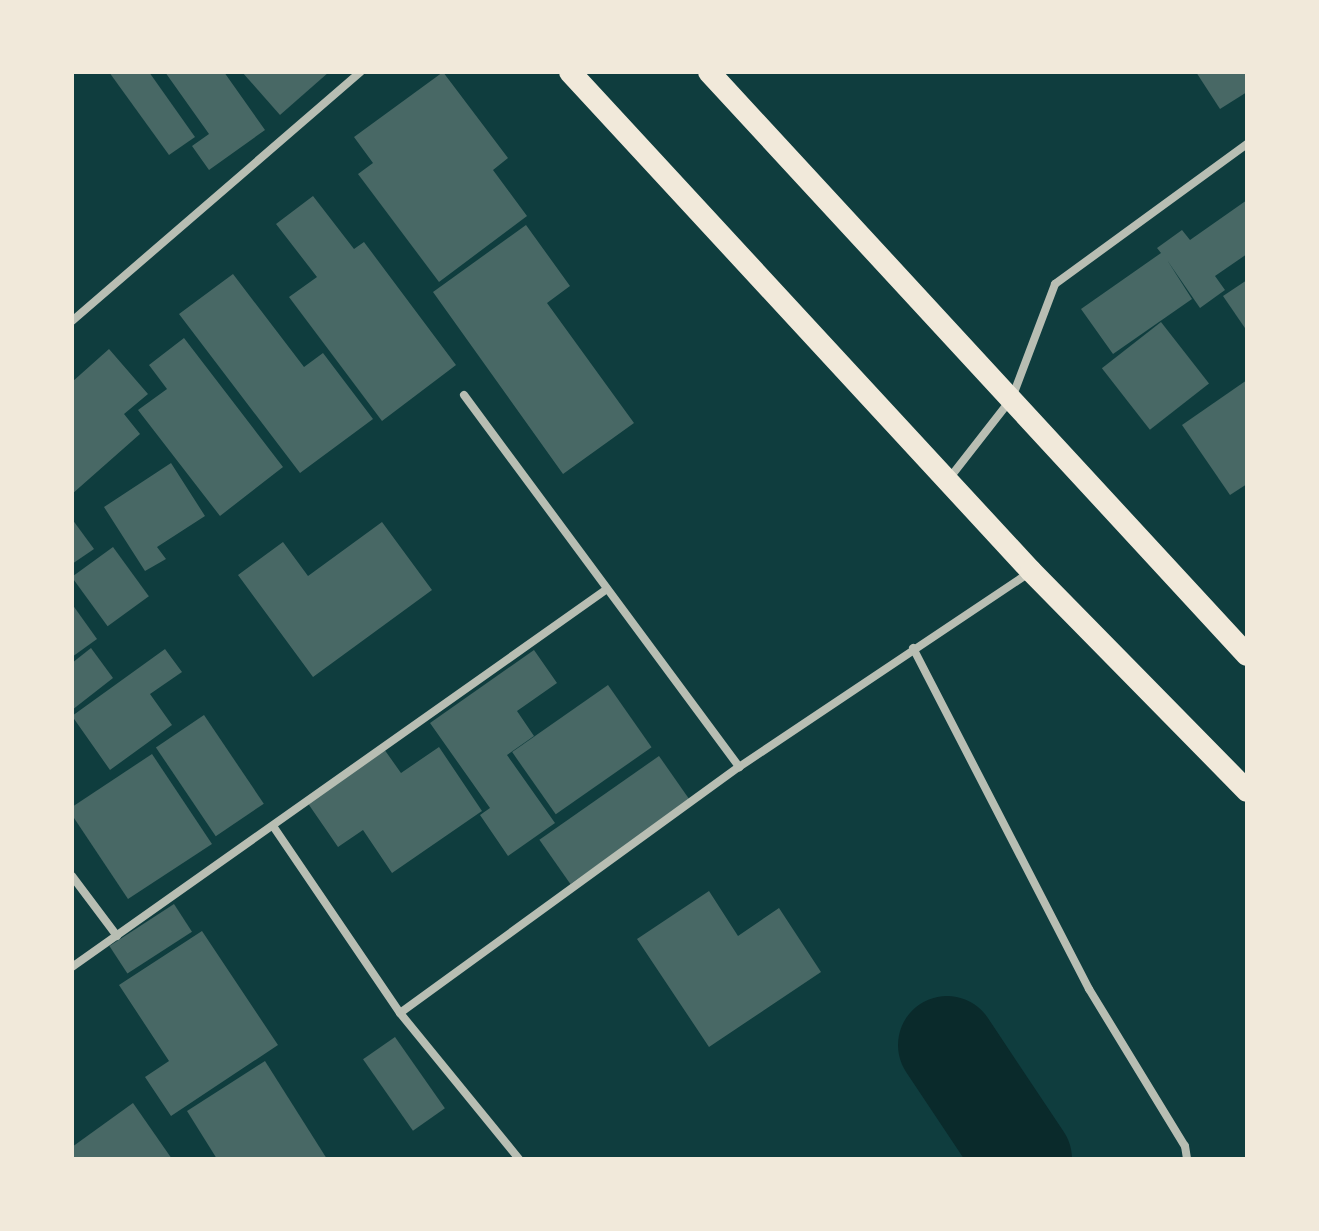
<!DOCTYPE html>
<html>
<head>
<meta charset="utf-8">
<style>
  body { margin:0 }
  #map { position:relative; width:1319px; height:1231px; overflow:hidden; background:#0f3d3e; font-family:Barlow,sans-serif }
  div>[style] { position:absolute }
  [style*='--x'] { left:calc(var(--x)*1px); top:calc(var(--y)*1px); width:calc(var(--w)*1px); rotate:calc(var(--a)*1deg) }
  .river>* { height:98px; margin:-49px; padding:0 49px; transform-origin:49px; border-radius:49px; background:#0a2a2b }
  .building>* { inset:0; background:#486865; transform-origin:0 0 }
  .minor>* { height:8px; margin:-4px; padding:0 4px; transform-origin:4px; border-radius:4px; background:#b8beb3 }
  .trunk>* { height:22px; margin:-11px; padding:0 11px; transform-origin:11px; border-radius:11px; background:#f1e9da }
  span { translate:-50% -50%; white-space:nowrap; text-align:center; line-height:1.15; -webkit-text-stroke:8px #f1e9da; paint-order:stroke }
  .frame { position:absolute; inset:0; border:74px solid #f1e9da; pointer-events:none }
</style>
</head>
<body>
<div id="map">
  <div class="river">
    <div style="--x:947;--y:1045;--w:137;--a:56.3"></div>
  </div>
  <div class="building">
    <div style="clip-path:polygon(109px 72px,149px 72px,195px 137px,169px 155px)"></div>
    <div style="clip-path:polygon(165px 72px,224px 72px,265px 130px,209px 170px,192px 146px,209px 134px)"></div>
    <div style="clip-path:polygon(242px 72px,329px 72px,280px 115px)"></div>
    <div style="clip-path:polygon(443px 72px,508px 158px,493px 170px,527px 216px,439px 282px,358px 174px,373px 163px,354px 137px)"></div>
    <div style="clip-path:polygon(1196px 72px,1247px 72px,1247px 92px,1220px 109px)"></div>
    <div style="clip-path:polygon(313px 196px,354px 249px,364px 242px,456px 365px,382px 421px,289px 297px,317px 277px,276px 224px)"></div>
    <div style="clip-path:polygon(1247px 200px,1247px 254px,1215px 276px,1225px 290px,1200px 308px,1167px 260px,1192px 299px,1113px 354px,1081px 309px,1161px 253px,1157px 248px,1182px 230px,1190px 240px)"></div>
    <div style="clip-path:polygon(526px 225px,570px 286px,547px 303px,634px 423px,563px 474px,433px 292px)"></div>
    <div style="clip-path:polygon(233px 274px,304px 367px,323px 353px,373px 419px,300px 473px,179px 314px)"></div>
    <div style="clip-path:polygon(1247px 280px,1247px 331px,1223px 296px)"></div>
    <div style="left:1161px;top:322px;width:78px;height:75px;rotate:52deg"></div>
    <div style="clip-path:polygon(184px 338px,283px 467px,220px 516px,138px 410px,167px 389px,149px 365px)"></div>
    <div style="clip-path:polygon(109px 349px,148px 394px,124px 414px,140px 434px,72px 494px,72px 382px)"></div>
    <div style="clip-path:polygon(1247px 380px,1247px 484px,1230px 495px,1182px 425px)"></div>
    <div style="clip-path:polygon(171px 463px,205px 516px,157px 547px,166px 559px,145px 571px,104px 507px)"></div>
    <div style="clip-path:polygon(72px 519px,94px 549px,72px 564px)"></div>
    <div style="clip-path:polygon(382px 522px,432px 590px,313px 677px,238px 575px,283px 542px,308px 576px)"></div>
    <div style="left:113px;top:547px;width:61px;height:51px;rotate:54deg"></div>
    <div style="clip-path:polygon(72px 604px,97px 639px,72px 657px)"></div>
    <div style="clip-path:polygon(91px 648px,113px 678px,72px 710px,72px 663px)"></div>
    <div style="clip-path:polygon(165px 649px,182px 672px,150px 694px,172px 725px,110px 770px,72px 716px)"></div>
    <div style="clip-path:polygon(534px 650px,557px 683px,517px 711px,534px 736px,507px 755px,555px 823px,508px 856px,480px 815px,490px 808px,430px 723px)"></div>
    <div style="left:608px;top:685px;width:76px;height:117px;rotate:55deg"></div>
    <div style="left:204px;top:715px;width:107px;height:58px;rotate:56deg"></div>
    <div style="clip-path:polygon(439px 747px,482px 811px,392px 873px,363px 830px,338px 847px,307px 802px,384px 749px,401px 773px)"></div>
    <div style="clip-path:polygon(152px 754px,212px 844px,128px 899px,72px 815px,72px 807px)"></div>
    <div style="left:659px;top:756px;width:54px;height:146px;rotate:55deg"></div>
    <div style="clip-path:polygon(709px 891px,738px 936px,779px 908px,821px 972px,709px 1047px,637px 939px)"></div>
    <div style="left:174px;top:904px;width:33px;height:77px;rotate:57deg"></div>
    <div style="clip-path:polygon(202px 931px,278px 1045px,171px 1116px,145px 1077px,169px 1061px,119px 985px)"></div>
    <div style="left:395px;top:1037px;width:87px;height:39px;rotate:55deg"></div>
    <div style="clip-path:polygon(265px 1061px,327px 1159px,217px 1159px,187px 1111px)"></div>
    <div style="clip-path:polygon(133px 1103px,172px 1159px,72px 1159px,72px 1147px)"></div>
  </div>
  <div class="minor">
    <div style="--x:72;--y:321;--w:381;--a:-40.8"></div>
    <div style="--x:464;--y:395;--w:463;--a:53.5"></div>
    <div style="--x:739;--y:767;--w:349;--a:-33.8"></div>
    <div style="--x:948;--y:480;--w:104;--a:-52"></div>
    <div style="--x:1012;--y:398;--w:122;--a:-69.3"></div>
    <div style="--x:1055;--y:284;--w:238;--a:-36.1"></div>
    <div style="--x:913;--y:648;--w:384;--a:62.7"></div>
    <div style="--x:1089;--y:989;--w:184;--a:58.6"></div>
    <div style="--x:1185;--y:1146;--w:13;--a:81"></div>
    <div style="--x:273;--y:826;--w:226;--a:55.8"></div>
    <div style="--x:400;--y:1013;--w:188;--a:50.8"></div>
    <div style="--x:72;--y:876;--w:75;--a:53.1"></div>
    <div style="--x:72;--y:967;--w:655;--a:-35.24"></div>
    <div style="--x:400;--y:1013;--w:419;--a:-36"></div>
  </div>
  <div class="trunk">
    <div style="--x:570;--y:72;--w:679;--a:47.27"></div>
    <div style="--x:1031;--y:571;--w:308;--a:45.5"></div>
    <div style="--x:709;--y:72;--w:793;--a:47.3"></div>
  </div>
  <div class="frame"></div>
</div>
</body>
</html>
